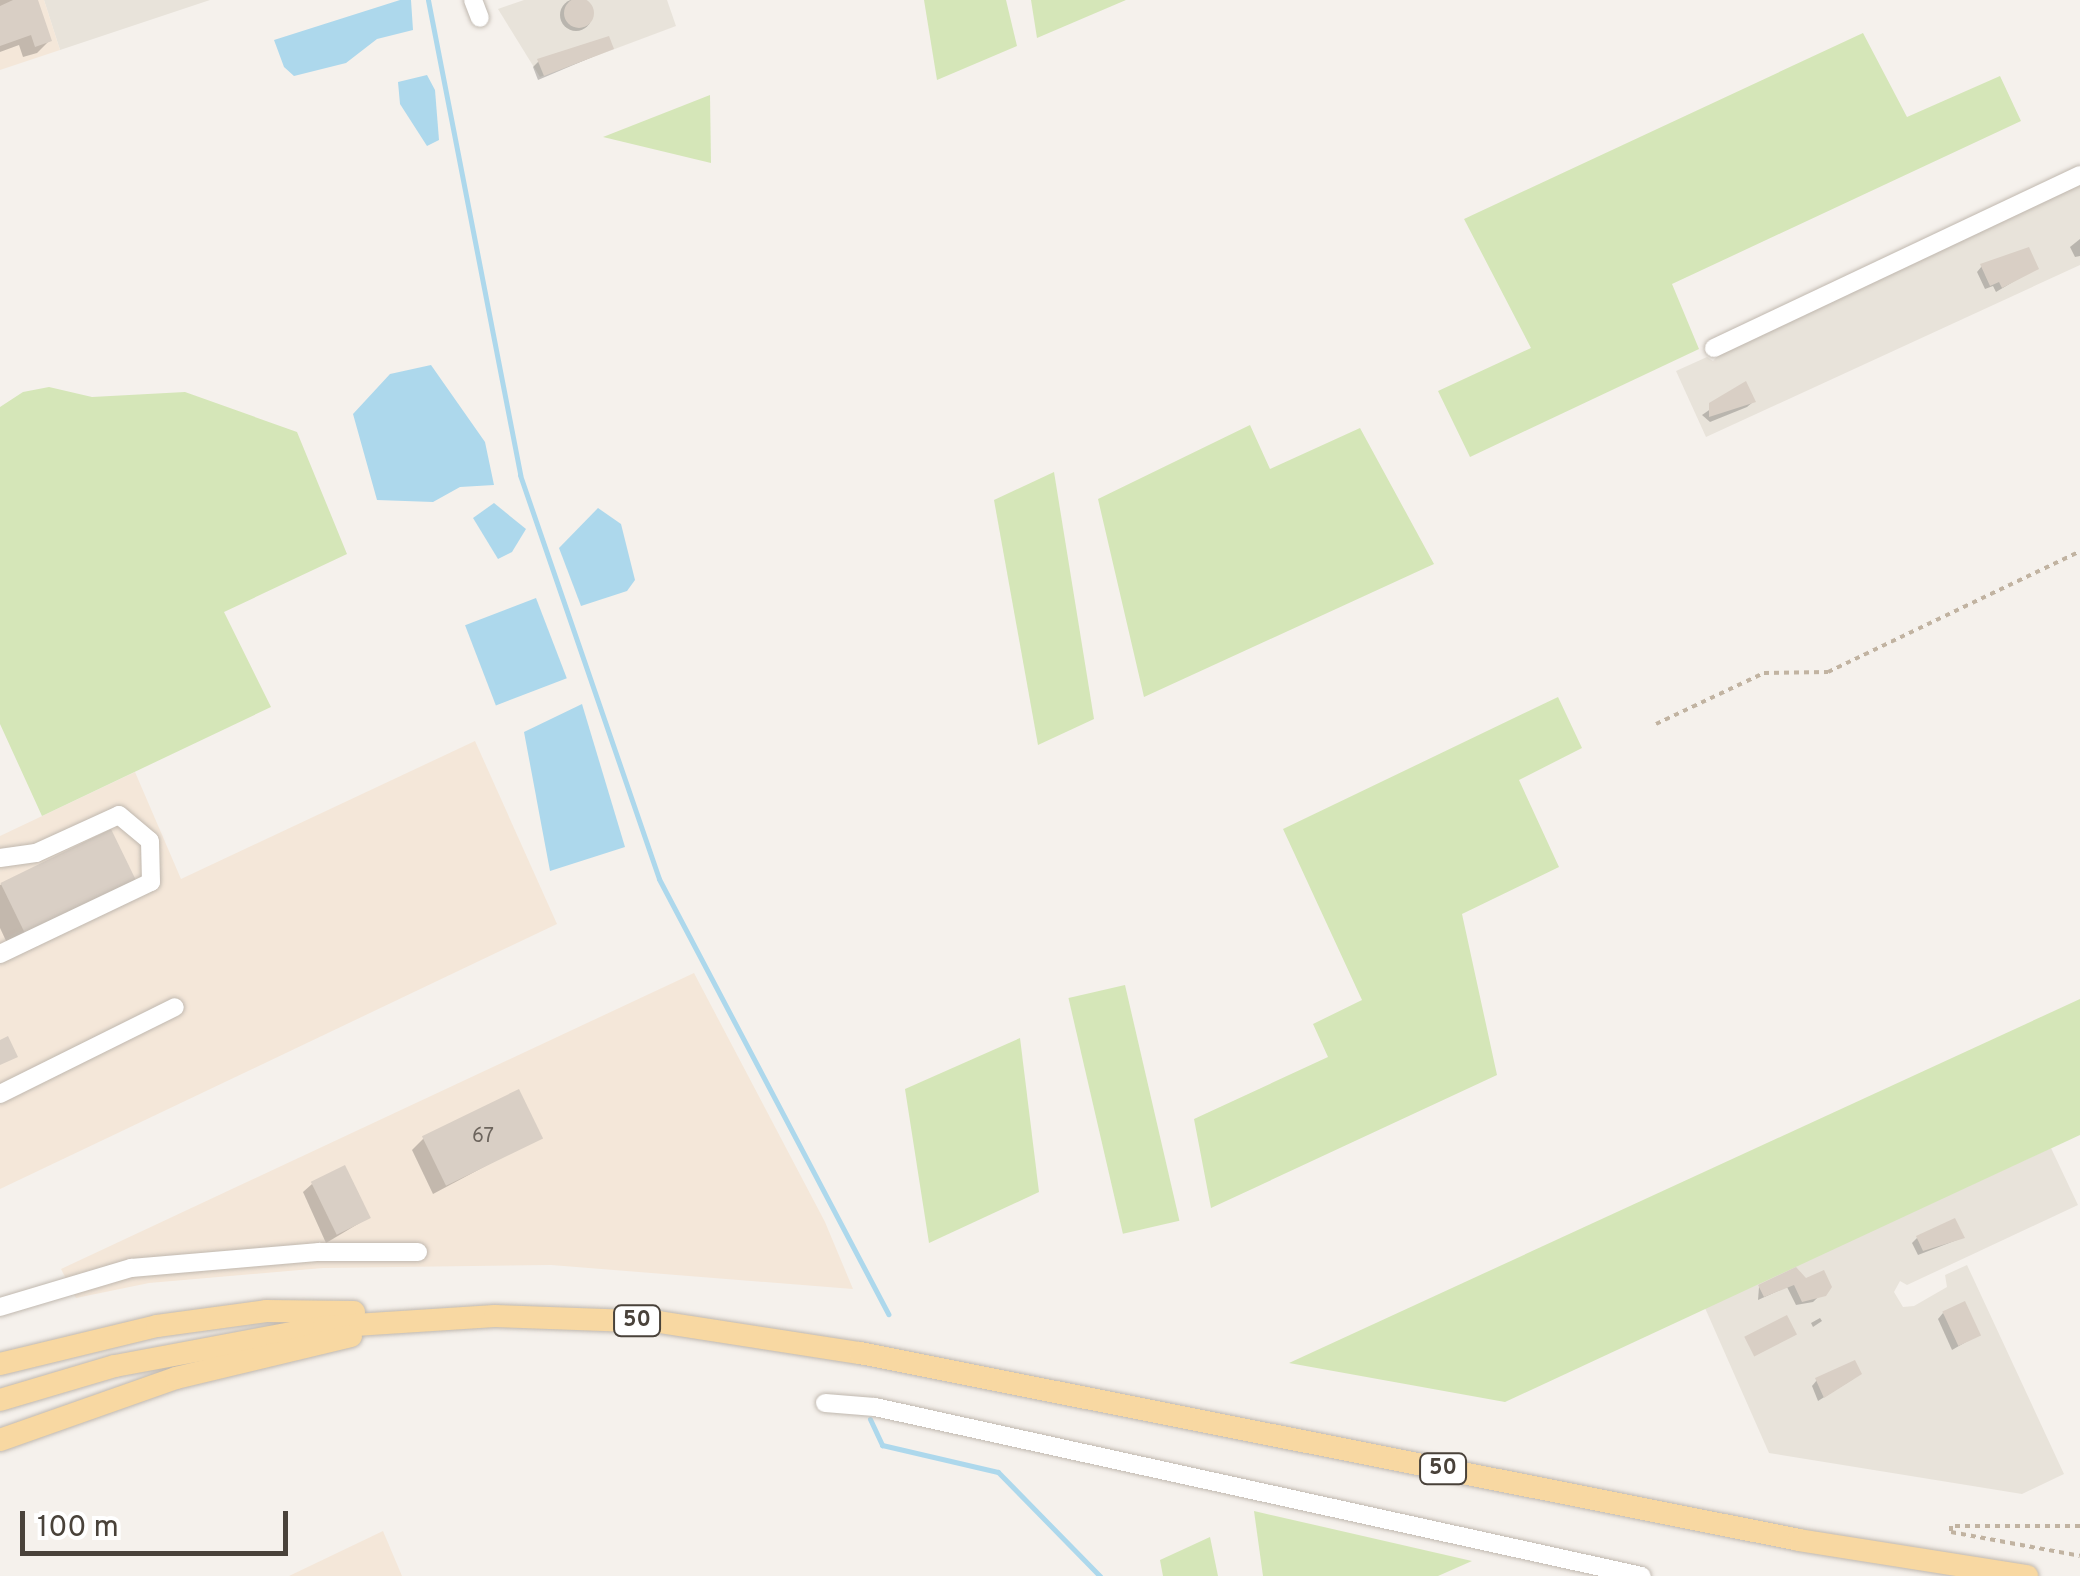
<!DOCTYPE html>
<html>
<head>
<meta charset="utf-8">
<style>
  body { margin:0 }
  #map { position:relative; width:2080px; height:1576px; overflow:hidden; background:#f5f1ec; font-family:Overpass,sans-serif }
  div>[style] { position:absolute }
  [style*='--x'] { left:calc(var(--x)*1px); top:calc(var(--y)*1px); width:calc(var(--w)*1px); rotate:calc(var(--a)*1deg) }
  .residential>* { inset:0; background:#e8e3da }
  .commercial>* { inset:0; background:#f4e7d9 }
  .green>* { inset:0; background:#d5e6b8; transform-origin:0 0 }
  .water>* { inset:0; background:#add8ec; transform-origin:0 0 }
  .shadow>* { inset:0; background:#0003 }
  .round { border-radius:50% }
  .stream>* { height:5px; margin:-2.5px; padding:0 2.5px; transform-origin:2.5px; border-radius:2.5px; background:#add8ec }
  .building>* { inset:0; background:#d9cfc5; transform-origin:0 0 }
  .path>* { height:4px; margin-top:-2px; transform-origin:0; background:repeating-linear-gradient(90deg,#c1b3a1 0 5px,transparent 0 10px) }
  .roads { filter:drop-shadow(0 0 2px #c0b8af) drop-shadow(0 0 2px #c0b8af) }
  .minor>* { height:18px; margin:-9px; padding:0 9px; transform-origin:9px; border-radius:9px; background:#fff }
  .major>* { height:22px; margin:-11px; padding:0 11px; transform-origin:11px; border-radius:11px; background:#f8d8a2 }
  span { translate:-50% -50%; white-space:nowrap; text-align:center; line-height:1.15; -webkit-text-stroke:9px #fff; paint-order:stroke }
  .number-label { font-size:20px; color:#6d655d }
  .number-label span { -webkit-text-stroke-width:0 }
  .shield-label span { padding:2px 8px; background:#fff; border:2px solid; border-radius:8px; -webkit-text-stroke-width:0 }
  .shield-label { font-size:22px; color:#49423a; font-weight:700 }
  .scale { position:absolute; left:20px; top:1511px; width:268px; height:45px; box-sizing:border-box; border:5px solid #49423a; border-top:0; padding-left:12px; font-size:30px; line-height:35px; white-space:nowrap; color:#49423a; -webkit-text-stroke:8px #fff; paint-order:stroke }
</style>
</head>
<body>
<div id="map">
  <div class="residential">
    <div style="clip-path:polygon(44px 0,210px 0,60px 50px)"></div>
    <div style="clip-path:polygon(524px 0,667px 0,676px 26px,540px 77px,498px 9px)"></div>
    <div style="clip-path:polygon(2080px 180px,2080px 265px,1706px 437px,1676px 371px,1707px 357px,1713px 361px,1723px 350px)"></div>
    <div style="clip-path:polygon(2051px 1148px,2078px 1205px,1907px 1285px,1900px 1281px,1894px 1292px,1903px 1307px,1914px 1306px,1947px 1287px,1945px 1275px,1967px 1265px,2064px 1474px,2022px 1494px,1769px 1453px,1705px 1308px)"></div>
  </div>
  <div class="commercial">
    <div style="clip-path:polygon(0 0,44px 0,60px 50px,0 70px)"></div>
    <div style="clip-path:polygon(475px 741px,557px 924px,0 1189px,0 836px,135px 772px,181px 879px)"></div>
    <div style="clip-path:polygon(694px 973px,825px 1222px,853px 1289px,551px 1265px,323px 1268px,149px 1283px,76px 1298px,61px 1269px)"></div>
    <div style="clip-path:polygon(383px 1531px,402px 1576px,289px 1576px)"></div>
  </div>
  <div class="green">
    <div style="clip-path:polygon(924px 0,1006px 0,1017px 46px,937px 80px)"></div>
    <div style="clip-path:polygon(1031px 0,1126px 0,1037px 38px)"></div>
    <div style="clip-path:polygon(1863px 33px,1907px 117px,2000px 76px,2021px 121px,1672px 284px,1699px 349px,1470px 457px,1438px 391px,1531px 348px,1464px 219px)"></div>
    <div style="clip-path:polygon(710px 95px,711px 163px,603px 137px)"></div>
    <div style="clip-path:polygon(49px 387px,92px 397px,185px 392px,297px 432px,347px 554px,224px 612px,271px 707px,42px 816px,0 724px,0 407px,23px 392px)"></div>
    <div style="clip-path:polygon(1250px 425px,1270px 469px,1360px 428px,1434px 564px,1144px 697px,1098px 499px)"></div>
    <div style="clip-path:polygon(1054px 472px,1094px 719px,1038px 745px,994px 500px)"></div>
    <div style="clip-path:polygon(1558px 697px,1582px 748px,1519px 780px,1559px 867px,1462px 914px,1497px 1075px,1211px 1208px,1194px 1119px,1328px 1057px,1313px 1024px,1362px 1000px,1283px 829px)"></div>
    <div style="left:1125px;top:985px;width:242px;height:58px;rotate:77deg"></div>
    <div style="clip-path:polygon(2080px 999px,2080px 1135px,1505px 1402px,1289px 1363px)"></div>
    <div style="clip-path:polygon(1020px 1038px,1039px 1192px,929px 1243px,905px 1089px)"></div>
    <div style="clip-path:polygon(1254px 1511px,1472px 1561px,1438px 1576px,1263px 1576px)"></div>
    <div style="clip-path:polygon(1210px 1537px,1218px 1576px,1163px 1576px,1160px 1560px)"></div>
  </div>
  <div class="water">
    <div style="clip-path:polygon(400px 0,411px 0,413px 30px,377px 39px,346px 63px,294px 76px,284px 67px,274px 40px)"></div>
    <div style="clip-path:polygon(427px 75px,435px 90px,439px 140px,427px 146px,400px 104px,398px 82px)"></div>
    <div style="clip-path:polygon(431px 365px,485px 442px,494px 485px,460px 487px,433px 502px,377px 500px,353px 414px,390px 374px)"></div>
    <div style="clip-path:polygon(494px 503px,526px 529px,512px 552px,498px 559px,473px 518px)"></div>
    <div style="clip-path:polygon(598px 508px,621px 524px,635px 580px,627px 591px,581px 606px,559px 548px)"></div>
    <div style="left:536px;top:598px;width:86px;height:76px;rotate:69deg"></div>
    <div style="clip-path:polygon(582px 704px,625px 847px,550px 871px,524px 732px)"></div>
  </div>
  <div class="shadow">
    <div class="round" style="left:560px;top:-1px;width:32px;height:32px"></div>
    <div style="clip-path:polygon(0 0,35px 0,49px 41px,37px 53px,23px 57px,19px 45px,0 52px)"></div>
    <div style="clip-path:polygon(611px 49px,538px 80px,533px 67px,539px 61px)"></div>
    <div style="clip-path:polygon(2080px 239px,2080px 256px,2075px 257px,2070px 247px)"></div>
    <div style="clip-path:polygon(1982px 266px,2036px 268px,1996px 292px,1993px 286px,1985px 289px,1977px 272px)"></div>
    <div style="clip-path:polygon(1745px 385px,1753px 402px,1747px 407px,1710px 422px,1702px 415px)"></div>
    <div style="clip-path:polygon(110px 832px,133px 879px,8px 945px,0 928px,0 885px)"></div>
    <div style="clip-path:polygon(540px 1137px,433px 1194px,412px 1150px,424px 1138px)"></div>
    <div style="clip-path:polygon(312px 1184px,368px 1218px,326px 1243px,303px 1192px)"></div>
    <div style="clip-path:polygon(1917px 1238px,1962px 1238px,1918px 1255px,1912px 1243px)"></div>
    <div style="clip-path:polygon(1823px 1273px,1829px 1287px,1813px 1302px,1796px 1305px,1786px 1285px)"></div>
    <div style="clip-path:polygon(1759px 1287px,1780px 1290px,1758px 1300px)"></div>
    <div style="clip-path:polygon(1943px 1313px,1978px 1335px,1952px 1350px,1938px 1319px)"></div>
    <div style="clip-path:polygon(1820px 1318px,1822px 1321px,1813px 1327px,1811px 1323px)"></div>
    <div style="clip-path:polygon(1853px 1379px,1818px 1401px,1812px 1386px,1817px 1380px)"></div>
  </div>
  <div class="stream">
    <div style="--x:428;--y:0;--w:484;--a:79"></div>
    <div style="--x:520;--y:475;--w:427;--a:71"></div>
    <div style="--x:659;--y:879;--w:492;--a:62.2"></div>
    <div style="--x:870;--y:1419;--w:29;--a:65"></div>
    <div style="--x:882;--y:1445;--w:119;--a:13.1"></div>
    <div style="--x:998;--y:1472;--w:146;--a:45.6"></div>
  </div>
  <div class="building">
    <div class="round" style="left:564px;top:-2px;width:30px;height:30px"></div>
    <div style="clip-path:polygon(13px 0,38px 0,52px 41px,35px 47px,31px 35px,0 46px,0 6px)"></div>
    <div style="clip-path:polygon(609px 36px,614px 49px,544px 76px,537px 59px)"></div>
    <div style="clip-path:polygon(2029px 247px,2039px 269px,2002px 288px,1999px 282px,1990px 286px,1980px 264px)"></div>
    <div style="clip-path:polygon(1746px 381px,1756px 402px,1709px 417px,1709px 403px)"></div>
    <div style="left:111px;top:829px;width:57px;height:123px;rotate:64deg"></div>
    <div style="clip-path:polygon(8px 1036px,18px 1057px,0 1065px,0 1040px)"></div>
    <div style="left:519px;top:1089px;width:55px;height:108px;rotate:64deg"></div>
    <div style="left:345px;top:1165px;width:59px;height:38px;rotate:64deg"></div>
    <div style="clip-path:polygon(1955px 1218px,1965px 1238px,1923px 1251px,1916px 1236px)"></div>
    <div style="clip-path:polygon(1796px 1267px,1806px 1278px,1824px 1270px,1832px 1287px,1826px 1296px,1802px 1302px,1794px 1285px,1764px 1297px,1758px 1285px)"></div>
    <div style="left:1965px;top:1301px;width:38px;height:25px;rotate:65deg"></div>
    <div style="left:1787px;top:1315px;width:22px;height:48px;rotate:63deg"></div>
    <div style="clip-path:polygon(1855px 1360px,1862px 1374px,1824px 1398px,1815px 1378px)"></div>
  </div>
  <div class="path">
    <div style="--x:1656;--y:724;--w:119;--a:-25.3"></div>
    <div style="--x:1764;--y:673;--w:64;--a:-0.9"></div>
    <div style="--x:1828;--y:672;--w:280;--a:-25.6"></div>
    <div style="--x:2080;--y:1526;--w:129;--a:180"></div>
    <div style="--x:1951;--y:1526;--w:6;--a:90"></div>
    <div style="--x:1951;--y:1532;--w:131;--a:10.5"></div>
  </div>
  <div class="roads">
    <div class="minor">
      <div style="--x:473;--y:0;--w:19;--a:69"></div>
      <div style="--x:1714;--y:348;--w:405;--a:-25.3"></div>
      <div style="--x:0;--y:858;--w:36;--a:-8"></div>
      <div style="--x:36;--y:853;--w:91;--a:-24.6"></div>
      <div style="--x:119;--y:815;--w:40;--a:40"></div>
      <div style="--x:150;--y:841;--w:41;--a:88.6"></div>
      <div style="--x:151;--y:882;--w:167;--a:154.5"></div>
      <div style="--x:0;--y:1094;--w:195;--a:-26.4"></div>
      <div style="--x:0;--y:1307;--w:137;--a:-16.6"></div>
      <div style="--x:131;--y:1268;--w:189;--a:-4.9"></div>
      <div style="--x:319;--y:1252;--w:99;--a:0"></div>
      <div style="--x:825;--y:1403;--w:50;--a:4.6"></div>
      <div style="--x:875;--y:1407;--w:785;--a:12.43"></div>
    </div>
    <div class="major">
      <div style="--x:0;--y:1364;--w:162;--a:-13.6"></div>
      <div style="--x:157;--y:1326;--w:110;--a:-7.8"></div>
      <div style="--x:266;--y:1311;--w:88;--a:0.7"></div>
      <div style="--x:0;--y:1400;--w:120;--a:-16.5"></div>
      <div style="--x:115;--y:1366;--w:213;--a:-10.6"></div>
      <div style="--x:324;--y:1327;--w:171;--a:-3.7"></div>
      <div style="--x:495;--y:1316;--w:164;--a:2.1"></div>
      <div style="--x:659;--y:1322;--w:203;--a:8.8"></div>
      <div style="--x:860;--y:1353;--w:957;--a:11.26"></div>
      <div style="--x:1799;--y:1540;--w:231;--a:9"></div>
      <div style="--x:0;--y:1440;--w:187;--a:-19.4"></div>
      <div style="--x:176;--y:1378;--w:180;--a:-13.5"></div>
    </div>
  </div>
  <div class="number-label">
    <span style="left:483px;top:1137px">67</span>
  </div>
  <div class="shield-label">
    <span style="left:637px;top:1321px">50</span>
    <span style="left:1443px;top:1469px">50</span>
  </div>
  <div class="scale">100 m</div>
</div>
</body>
</html>
